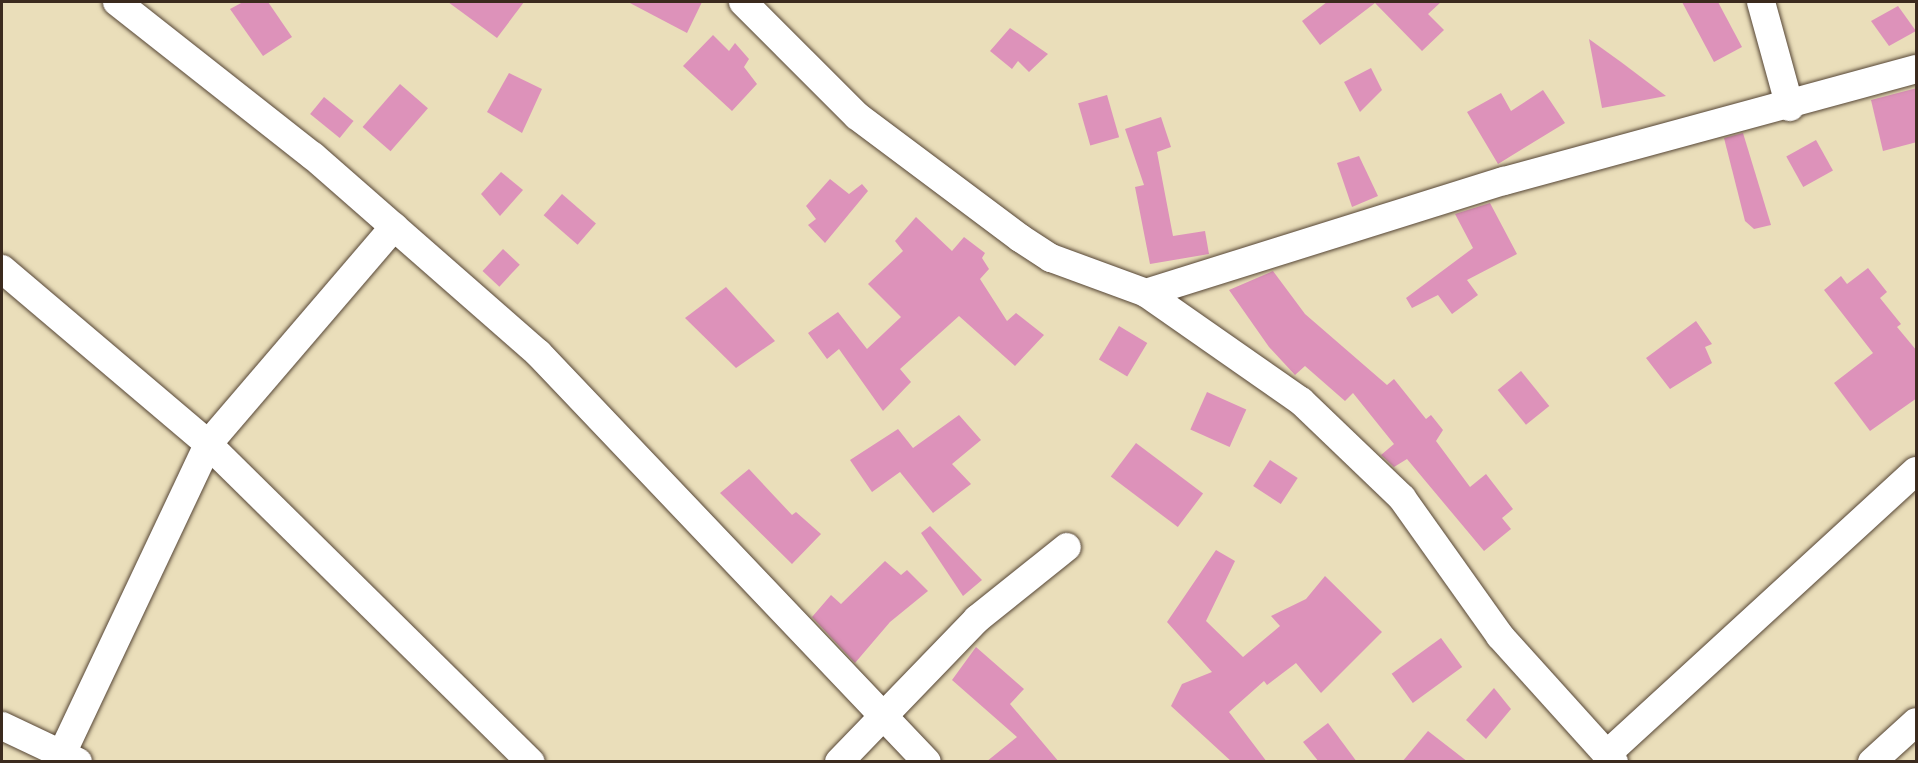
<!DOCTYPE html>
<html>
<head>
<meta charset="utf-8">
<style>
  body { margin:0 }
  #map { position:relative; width:1918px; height:763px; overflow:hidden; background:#eadeba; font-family:"Patrick Hand",sans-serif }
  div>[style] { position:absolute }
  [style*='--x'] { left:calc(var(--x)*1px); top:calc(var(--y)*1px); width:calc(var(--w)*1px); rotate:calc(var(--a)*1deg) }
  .building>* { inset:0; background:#dd92ba; transform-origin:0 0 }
  .roads { filter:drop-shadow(0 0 2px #554535) drop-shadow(0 0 2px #554535) }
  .street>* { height:28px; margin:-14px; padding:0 14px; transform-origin:14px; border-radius:14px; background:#fff }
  span { translate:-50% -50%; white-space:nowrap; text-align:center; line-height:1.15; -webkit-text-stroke:4.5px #f6f6f2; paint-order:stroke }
  .frame { position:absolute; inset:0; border:3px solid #3b2a1e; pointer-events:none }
</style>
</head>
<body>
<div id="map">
  <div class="building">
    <div style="clip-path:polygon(243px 2px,268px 2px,292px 37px,263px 56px,230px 9px)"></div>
    <div style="clip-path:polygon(448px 2px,524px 2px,497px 38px)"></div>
    <div style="clip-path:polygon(628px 2px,702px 2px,687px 33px)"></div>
    <div style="clip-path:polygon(1327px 2px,1441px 2px,1428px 14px,1444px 30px,1422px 51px,1375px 3px,1320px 45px,1302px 21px)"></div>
    <div style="clip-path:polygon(1682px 2px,1718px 2px,1742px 47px,1714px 62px)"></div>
    <div style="clip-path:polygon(1898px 6px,1916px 31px,1889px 46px,1871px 21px)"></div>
    <div style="clip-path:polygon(1010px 28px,1048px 54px,1029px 72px,1018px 61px,1012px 69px,990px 51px)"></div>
    <div style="clip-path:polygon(713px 35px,729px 51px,735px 43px,749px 59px,744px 67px,757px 84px,732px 111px,683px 66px)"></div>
    <div style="clip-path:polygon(1589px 39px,1621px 62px,1666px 96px,1602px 108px)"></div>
    <div style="clip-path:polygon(1371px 68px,1382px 90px,1360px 112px,1344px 82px)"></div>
    <div style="clip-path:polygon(509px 73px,542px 89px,522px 133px,487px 112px)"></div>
    <div style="left:400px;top:84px;width:37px;height:57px;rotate:41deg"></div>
    <div style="clip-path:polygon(1917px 88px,1917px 142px,1883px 151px,1871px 100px)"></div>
    <div style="clip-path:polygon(1543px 90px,1565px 123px,1498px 164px,1467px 112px,1501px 93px,1511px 111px)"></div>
    <div style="left:1107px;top:95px;width:44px;height:30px;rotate:74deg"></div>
    <div style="left:324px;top:97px;width:38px;height:22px;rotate:39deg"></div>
    <div style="clip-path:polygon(1161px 117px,1171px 147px,1157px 152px,1173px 236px,1205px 231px,1209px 254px,1150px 264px,1135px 187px,1144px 185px,1125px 129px)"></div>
    <div style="clip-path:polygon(1743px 133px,1771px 225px,1754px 229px,1745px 221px,1724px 138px)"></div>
    <div style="left:1816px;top:140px;width:35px;height:34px;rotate:61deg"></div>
    <div style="clip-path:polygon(1359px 156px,1378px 196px,1352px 207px,1337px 163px)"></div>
    <div style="clip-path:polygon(501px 172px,523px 190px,500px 216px,481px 194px)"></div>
    <div style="clip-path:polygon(830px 179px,849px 194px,862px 184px,868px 191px,825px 243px,808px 225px,816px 219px,806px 206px)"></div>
    <div style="left:562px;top:194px;width:45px;height:28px;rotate:41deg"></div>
    <div style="clip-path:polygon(1490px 203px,1517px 254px,1467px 280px,1478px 295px,1452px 314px,1438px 295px,1412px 308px,1406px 298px,1473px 248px,1455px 214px)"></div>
    <div style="clip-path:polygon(916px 217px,952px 251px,964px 237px,985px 253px,982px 258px,989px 269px,980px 279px,1007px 321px,1016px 313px,1044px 335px,1015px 366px,959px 316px,900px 369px,911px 382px,883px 411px,839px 349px,827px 359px,808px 333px,838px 312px,867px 349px,901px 317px,868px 284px,903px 251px,895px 241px)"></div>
    <div style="left:503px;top:249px;width:23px;height:30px;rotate:43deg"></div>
    <div style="clip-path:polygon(1868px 268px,1887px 292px,1880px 298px,1901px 324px,1897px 327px,1917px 351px,1917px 398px,1870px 431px,1834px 383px,1873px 353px,1824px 290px,1841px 276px,1847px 284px)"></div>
    <div style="clip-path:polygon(1273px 271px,1305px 314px,1387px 385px,1394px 379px,1426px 419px,1431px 415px,1443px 430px,1436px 441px,1470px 487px,1486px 474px,1513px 509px,1502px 518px,1511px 529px,1484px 551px,1407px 459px,1394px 467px,1381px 455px,1394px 444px,1353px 393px,1345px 401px,1305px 366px,1295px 375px,1269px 347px,1229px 290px)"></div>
    <div style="clip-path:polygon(726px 287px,775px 341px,736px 368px,685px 318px)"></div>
    <div style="clip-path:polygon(1696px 321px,1712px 344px,1705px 347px,1712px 363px,1670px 389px,1646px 358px)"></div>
    <div style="left:1119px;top:326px;width:33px;height:39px;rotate:31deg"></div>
    <div style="left:1521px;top:371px;width:45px;height:30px;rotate:51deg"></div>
    <div style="left:1207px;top:392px;width:43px;height:41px;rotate:24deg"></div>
    <div style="clip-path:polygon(959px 415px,981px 440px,952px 464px,971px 484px,933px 513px,900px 472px,872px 492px,850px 460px,898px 429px,913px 448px)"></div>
    <div style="left:1136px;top:443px;width:84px;height:42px;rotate:37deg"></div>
    <div style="left:1270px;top:460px;width:33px;height:31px;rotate:33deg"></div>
    <div style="clip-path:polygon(749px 469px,792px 515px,796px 512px,821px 534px,792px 564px,720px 493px)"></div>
    <div style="clip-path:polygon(930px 526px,982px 580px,963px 596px,921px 533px)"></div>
    <div style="clip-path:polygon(1216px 550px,1235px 561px,1206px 621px,1243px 657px,1280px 626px,1271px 616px,1306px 599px,1325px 576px,1382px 632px,1321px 693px,1296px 663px,1267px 685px,1264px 681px,1229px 712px,1267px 762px,1232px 762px,1171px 706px,1182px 684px,1212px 672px,1167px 622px)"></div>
    <div style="clip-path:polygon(885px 561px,901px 575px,907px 570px,928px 591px,890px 622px,855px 663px,812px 617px,831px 595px,841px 604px)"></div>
    <div style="left:1441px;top:638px;width:36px;height:61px;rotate:54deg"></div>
    <div style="clip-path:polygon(976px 647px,1024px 689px,1010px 704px,1059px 762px,986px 762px,1017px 737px,952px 680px)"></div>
    <div style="clip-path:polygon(1494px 688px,1511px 709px,1486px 739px,1466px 720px)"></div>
    <div style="clip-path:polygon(1328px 723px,1357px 762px,1319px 762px,1303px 742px)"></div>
    <div style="clip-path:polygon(1428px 731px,1468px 762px,1402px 762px)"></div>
  </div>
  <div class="roads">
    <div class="street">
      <div style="--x:117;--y:2;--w:249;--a:38.2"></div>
      <div style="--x:313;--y:156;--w:299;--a:41.2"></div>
      <div style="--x:538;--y:353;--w:564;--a:46.44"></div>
      <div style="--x:743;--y:2;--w:161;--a:45"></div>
      <div style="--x:857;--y:116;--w:204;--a:36.8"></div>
      <div style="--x:1020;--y:238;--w:37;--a:33"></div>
      <div style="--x:1051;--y:258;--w:101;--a:20.2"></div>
      <div style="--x:1146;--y:293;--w:189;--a:34.9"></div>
      <div style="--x:1301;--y:401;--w:140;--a:43.8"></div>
      <div style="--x:1402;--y:498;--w:169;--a:54.6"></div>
      <div style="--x:1500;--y:636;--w:170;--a:47.9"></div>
      <div style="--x:1761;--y:2;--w:109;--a:74.6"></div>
      <div style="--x:2;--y:269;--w:270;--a:40.3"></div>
      <div style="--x:208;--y:444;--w:453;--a:44.6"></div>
      <div style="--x:1146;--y:293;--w:375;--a:-17.4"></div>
      <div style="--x:1504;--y:181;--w:427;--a:-15.2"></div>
      <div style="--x:2;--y:726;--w:84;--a:25.3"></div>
      <div style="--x:1607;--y:754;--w:419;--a:-42.5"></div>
      <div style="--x:58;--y:762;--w:352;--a:-64.7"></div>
      <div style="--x:208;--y:444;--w:286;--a:-49.4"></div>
      <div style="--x:839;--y:762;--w:199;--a:-46"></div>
      <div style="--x:977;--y:619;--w:115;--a:-38.7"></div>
      <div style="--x:1872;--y:762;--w:59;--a:-42.3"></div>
    </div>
  </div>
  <div class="frame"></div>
</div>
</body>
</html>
